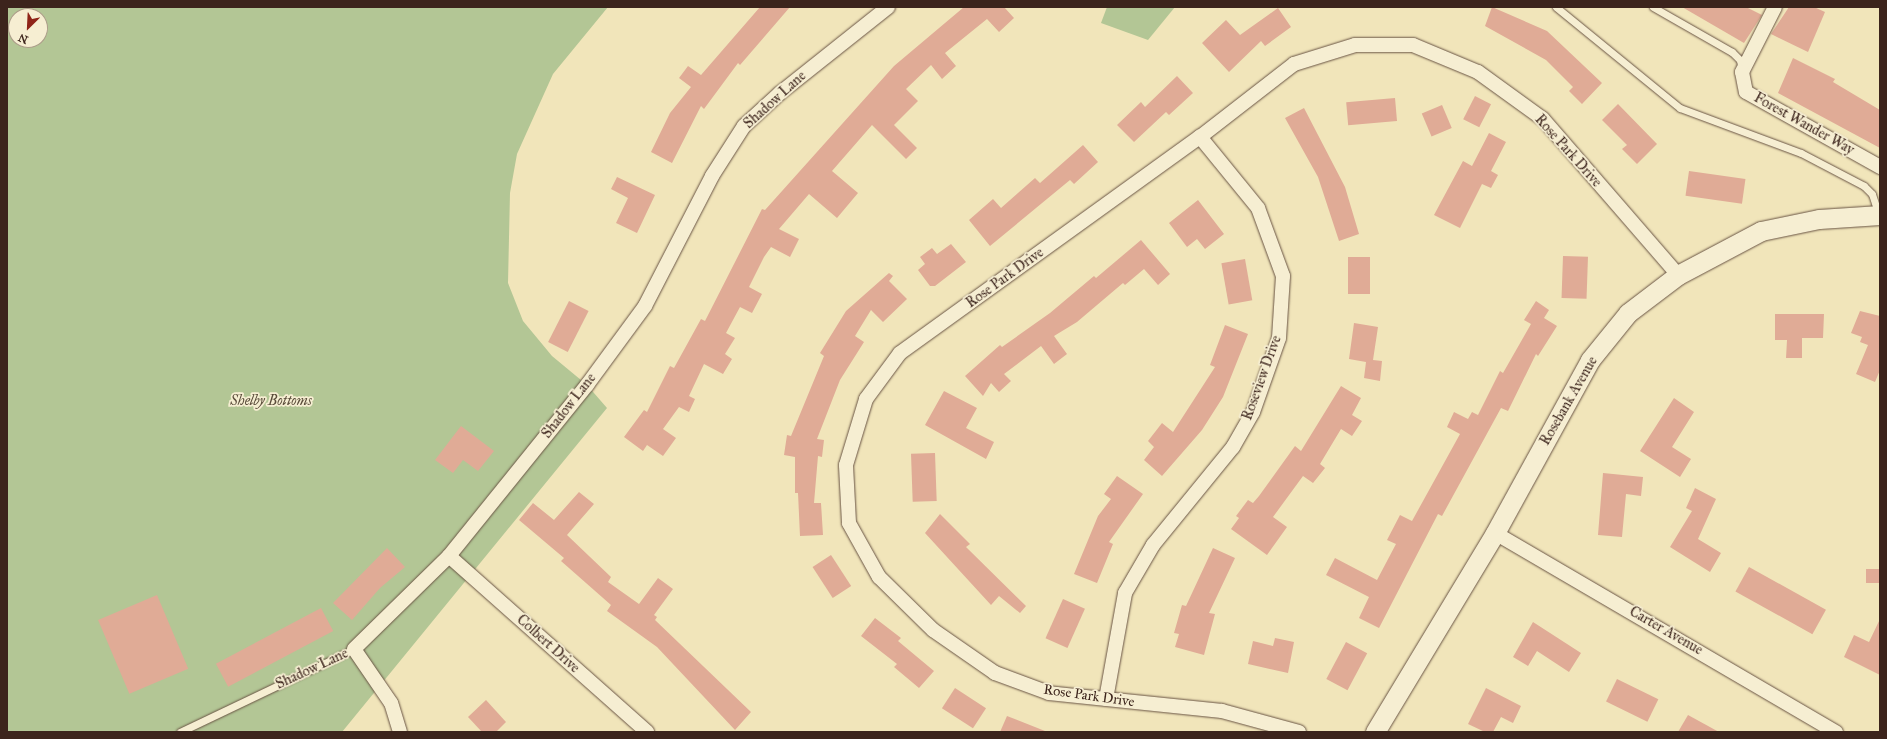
<!DOCTYPE html>
<html>
<head>
<meta charset="utf-8">
<style>
  body { margin:0 }
  #map { position:relative; width:1887px; height:739px; overflow:hidden; background:#f1e5ba; font-family:"IM FELL Great Primer",serif }
  div>[style] { position:absolute }
  [style*='--x'] { left:calc(var(--x)*1px); top:calc(var(--y)*1px); width:calc(var(--w)*1px); rotate:calc(var(--a)*1deg) }
  .green>* { inset:0; background:#b3c695 }
  .building>* { inset:0; background:#e0ab96; transform-origin:0 0 }
  .roads { filter:drop-shadow(0 0 1px #695444) drop-shadow(0 0 1px #695444) }
  .lane>* { height:7px; margin:-3.5px; padding:0 3.5px; transform-origin:3.5px; border-radius:3.5px; background:#f6eed2 }
  .street>* { height:14px; margin:-7px; padding:0 7px; transform-origin:7px; border-radius:7px; background:#f6eed2 }
  .secondary>* { height:19px; margin:-9.5px; padding:0 9.5px; transform-origin:9.5px; border-radius:9.5px; background:#f6eed2 }
  span { translate:-50% -50%; white-space:nowrap; text-align:center; line-height:1.15; -webkit-text-stroke:3.5px #f6eed2; paint-order:stroke }
  .street-label { font-size:14px; color:#3c241c }
  .park-label { font-size:14px; color:#5a4c3a; font-style:italic }
  .frame { position:absolute; inset:0; border:8px solid #3c241c; pointer-events:none }
  .north { position:absolute; left:8px; top:8px; width:40px; height:40px; box-sizing:border-box; background:#f6eed2; border:1px solid #ac9d89; border-radius:50%; rotate:204deg; font-size:11px; font-weight:700; line-height:16px; text-align:center; color:#3c241c }
  .north::after { content:''; display:block; margin:auto; width:14px; height:18px; background:#8f2418; clip-path:polygon(50% 0,100% 100%,50% 72%,0 100%) }
</style>
</head>
<body>
<div id="map">
  <div class="green">
    <div style="clip-path:polygon(evenodd,7px 7px,608px 7px,553px 74px,517px 154px,510px 193px,508px 283px,523px 321px,552px 356px,587px 385px,607px 408px,342px 732px,7px 732px,7px 7px,16px 16px,40px 16px,40px 40px,16px 40px,16px 16px)"></div>
    <div style="clip-path:polygon(1107px 7px,1175px 7px,1148px 40px,1101px 23px)"></div>
  </div>
  <div class="building">
    <div style="clip-path:polygon(760px 7px,790px 7px,740px 65px,738px 63px,704px 109px,701px 106px,672px 163px,651px 152px,670px 113px,691px 87px,679px 78px,688px 66px,701px 75px)"></div>
    <div style="clip-path:polygon(964px 7px,1004px 7px,1014px 18px,999px 32px,987px 19px,945px 53px,956px 66px,942px 79px,931px 65px,906px 89px,918px 101px,894px 125px,917px 148px,906px 159px,872px 125px,832px 171px,858px 193px,837px 218px,809px 194px,779px 229px,799px 239px,790px 257px,771px 247px,764px 257px,749px 287px,762px 294px,752px 313px,740px 307px,726px 333px,735px 338px,725px 354px,732px 359px,723px 374px,704px 364px,689px 396px,695px 399px,689px 412px,679px 407px,663px 429px,676px 438px,663px 456px,647px 445px,643px 451px,624px 437px,644px 410px,647px 412px,670px 366px,674px 368px,701px 319px,705px 321px,762px 209px,765px 210px,894px 66px)"></div>
    <div style="clip-path:polygon(1492px 7px,1547px 31px,1602px 83px,1582px 104px,1569px 91px,1573px 87px,1546px 60px,1485px 26px)"></div>
    <div style="clip-path:polygon(1682px 7px,1746px 7px,1762px 15px,1744px 43px)"></div>
    <div style="clip-path:polygon(1789px 7px,1814px 7px,1825px 12px,1808px 52px,1771px 34px)"></div>
    <div style="clip-path:polygon(1278px 8px,1291px 27px,1265px 46px,1261px 41px,1229px 72px,1202px 43px,1226px 20px,1240px 35px)"></div>
    <div style="clip-path:polygon(1793px 58px,1835px 79px,1833px 82px,1880px 110px,1880px 148px,1778px 93px)"></div>
    <div style="clip-path:polygon(1177px 76px,1193px 93px,1169px 115px,1166px 112px,1134px 142px,1117px 125px,1141px 102px,1145px 107px)"></div>
    <div style="left:1475px;top:96px;width:18px;height:26px;rotate:27deg"></div>
    <div style="left:1395px;top:98px;width:23px;height:49px;rotate:85deg"></div>
    <div style="clip-path:polygon(1618px 104px,1657px 144px,1637px 164px,1622px 149px,1627px 145px,1602px 120px)"></div>
    <div style="left:1442px;top:105px;width:25px;height:22px;rotate:67deg"></div>
    <div style="clip-path:polygon(1304px 108px,1345px 187px,1359px 234px,1339px 241px,1318px 177px,1285px 118px)"></div>
    <div style="clip-path:polygon(1489px 133px,1506px 142px,1491px 171px,1498px 175px,1491px 188px,1482px 184px,1460px 228px,1434px 215px,1463px 161px,1472px 166px)"></div>
    <div style="clip-path:polygon(1083px 145px,1098px 162px,1074px 184px,1070px 180px,990px 246px,969px 220px,993px 199px,1001px 208px,1035px 178px,1040px 183px)"></div>
    <div style="left:1689px;top:171px;width:57px;height:25px;rotate:8deg"></div>
    <div style="clip-path:polygon(617px 177px,655px 195px,637px 233px,616px 223px,628px 198px,611px 189px)"></div>
    <div style="clip-path:polygon(1198px 200px,1224px 234px,1205px 249px,1197px 239px,1187px 247px,1169px 223px)"></div>
    <div style="clip-path:polygon(1141px 240px,1170px 274px,1158px 285px,1144px 269px,1125px 285px,1123px 283px,1077px 322px,1054px 336px,1067px 354px,1054px 364px,1041px 346px,1004px 374px,1011px 381px,999px 392px,991px 383px,983px 396px,965px 376px,1000px 345px,1002px 347px,1050px 313px,1094px 276px,1096px 278px)"></div>
    <div style="clip-path:polygon(951px 244px,966px 262px,935px 286px,930px 286px,918px 270px,925px 264px,920px 257px,932px 248px,937px 254px)"></div>
    <div style="left:1563px;top:256px;width:25px;height:42px;rotate:2deg"></div>
    <div style="left:1370px;top:257px;width:37px;height:22px;rotate:90deg"></div>
    <div style="left:1245px;top:259px;width:42px;height:24px;rotate:80deg"></div>
    <div style="clip-path:polygon(889px 273px,893px 276px,889px 281px,907px 299px,883px 322px,871px 310px,855px 336px,864px 342px,840px 380px,817px 439px,824px 440px,822px 457px,818px 456px,814px 503px,821px 503px,823px 535px,800px 536px,798px 493px,795px 493px,795px 457px,784px 455px,787px 435px,791px 436px,824px 356px,820px 353px,846px 311px)"></div>
    <div style="left:569px;top:301px;width:22px;height:46px;rotate:27deg"></div>
    <div style="clip-path:polygon(1536px 301px,1549px 310px,1544px 318px,1557px 326px,1538px 356px,1536px 354px,1508px 411px,1501px 408px,1442px 516px,1438px 514px,1379px 628px,1359px 618px,1369px 597px,1326px 575px,1335px 558px,1377px 580px,1396px 544px,1387px 540px,1400px 515px,1412px 521px,1460px 434px,1447px 427px,1454px 412px,1468px 419px,1472px 412px,1478px 415px,1500px 371px,1503px 373px,1531px 324px,1524px 320px)"></div>
    <div style="clip-path:polygon(1860px 311px,1880px 316px,1880px 370px,1875px 382px,1856px 374px,1868px 345px,1860px 342px,1862px 337px,1851px 333px)"></div>
    <div style="clip-path:polygon(1775px 314px,1824px 314px,1823px 338px,1802px 338px,1802px 358px,1786px 358px,1787px 340px,1775px 340px)"></div>
    <div style="clip-path:polygon(1354px 323px,1378px 327px,1373px 360px,1382px 361px,1380px 381px,1364px 378px,1366px 362px,1349px 359px)"></div>
    <div style="clip-path:polygon(1225px 325px,1248px 334px,1223px 397px,1202px 430px,1162px 476px,1144px 460px,1154px 447px,1148px 441px,1162px 423px,1173px 432px,1215px 367px,1210px 365px)"></div>
    <div style="clip-path:polygon(1341px 386px,1361px 398px,1352px 415px,1362px 421px,1352px 436px,1341px 429px,1320px 464px,1325px 468px,1313px 483px,1303px 476px,1273px 517px,1287px 527px,1267px 555px,1231px 529px,1239px 518px,1236px 516px,1248px 500px,1253px 503px,1259px 496px,1295px 446px,1301px 451px)"></div>
    <div style="clip-path:polygon(944px 391px,977px 408px,966px 428px,994px 442px,986px 459px,925px 425px)"></div>
    <div style="clip-path:polygon(1674px 398px,1694px 412px,1672px 447px,1691px 459px,1680px 477px,1640px 451px)"></div>
    <div style="clip-path:polygon(461px 426px,494px 451px,478px 471px,463px 460px,453px 473px,435px 460px)"></div>
    <div style="left:935px;top:453px;width:48px;height:24px;rotate:88deg"></div>
    <div style="clip-path:polygon(1603px 473px,1643px 477px,1641px 496px,1626px 494px,1622px 537px,1598px 535px)"></div>
    <div style="clip-path:polygon(1117px 476px,1143px 494px,1109px 542px,1113px 544px,1097px 583px,1074px 574px,1098px 516px,1111px 499px,1104px 494px)"></div>
    <div style="clip-path:polygon(1695px 488px,1716px 499px,1698px 539px,1721px 553px,1710px 572px,1670px 547px,1692px 511px,1686px 508px)"></div>
    <div style="clip-path:polygon(579px 492px,594px 504px,567px 535px,611px 577px,608px 582px,639px 604px,658px 578px,673px 589px,654px 615px,657px 617px,655px 620px,751px 712px,735px 730px,657px 647px,607px 611px,611px 605px,561px 561px,564px 558px,519px 520px,533px 503px,554px 520px)"></div>
    <div style="clip-path:polygon(940px 514px,970px 544px,966px 547px,1026px 606px,1020px 613px,999px 596px,991px 605px,925px 533px)"></div>
    <div style="clip-path:polygon(387px 548px,405px 567px,380px 588px,352px 620px,333px 603px)"></div>
    <div style="clip-path:polygon(1213px 548px,1235px 558px,1209px 613px,1215px 614px,1204px 655px,1175px 647px,1179px 634px,1174px 633px,1182px 605px,1186px 606px)"></div>
    <div style="left:831px;top:555px;width:37px;height:22px;rotate:57deg"></div>
    <div style="left:1749px;top:567px;width:88px;height:28px;rotate:29deg"></div>
    <div style="left:1866px;top:569px;width:14px;height:14px"></div>
    <div style="left:157px;top:595px;width:80px;height:64px;rotate:67deg"></div>
    <div style="left:1063px;top:599px;width:24px;height:43px;rotate:24deg"></div>
    <div style="left:321px;top:608px;width:26px;height:119px;rotate:62deg"></div>
    <div style="clip-path:polygon(875px 618px,901px 638px,898px 641px,934px 671px,919px 688px,894px 667px,897px 664px,861px 636px)"></div>
    <div style="clip-path:polygon(1880px 619px,1880px 675px,1844px 657px,1854px 635px,1869px 642px)"></div>
    <div style="clip-path:polygon(1533px 622px,1581px 653px,1569px 672px,1537px 651px,1528px 666px,1513px 657px)"></div>
    <div style="clip-path:polygon(1275px 638px,1294px 642px,1288px 673px,1248px 664px,1253px 641px,1273px 646px)"></div>
    <div style="left:1346px;top:642px;width:24px;height:42px;rotate:28deg"></div>
    <div style="left:1617px;top:679px;width:46px;height:25px;rotate:26deg"></div>
    <div style="left:955px;top:688px;width:37px;height:24px;rotate:33deg"></div>
    <div style="clip-path:polygon(1486px 688px,1521px 706px,1513px 723px,1501px 717px,1493px 732px,1485px 732px,1468px 724px)"></div>
    <div style="clip-path:polygon(486px 700px,506px 722px,496px 732px,482px 732px,468px 717px)"></div>
    <div style="clip-path:polygon(1688px 715px,1719px 732px,1678px 732px)"></div>
    <div style="clip-path:polygon(1007px 716px,1045px 731px,1045px 732px,1000px 732px)"></div>
  </div>
  <div class="roads">
    <div class="lane">
      <div style="--x:1556;--y:7;--w:160;--a:39.2"></div>
      <div style="--x:1680;--y:108;--w:129;--a:20.4"></div>
      <div style="--x:1801;--y:153;--w:71;--a:27.6"></div>
      <div style="--x:1864;--y:186;--w:11;--a:45"></div>
      <div style="--x:1872;--y:194;--w:22;--a:72"></div>
      <div style="--x:1653;--y:7;--w:91;--a:29.7"></div>
      <div style="--x:1732;--y:52;--w:11;--a:45"></div>
      <div style="--x:1740;--y:60;--w:10;--a:79"></div>
      <div style="--x:180;--y:732;--w:193;--a:-25.5"></div>
    </div>
    <div class="street">
      <div style="--x:1775;--y:7;--w:73;--a:116.9"></div>
      <div style="--x:1742;--y:72;--w:20;--a:79"></div>
      <div style="--x:1746;--y:92;--w:154;--a:29.2"></div>
      <div style="--x:1495;--y:533;--w:395;--a:30.3"></div>
      <div style="--x:449;--y:556;--w:265;--a:41.6"></div>
      <div style="--x:1106;--y:699;--w:108;--a:-79.8"></div>
      <div style="--x:1125;--y:593;--w:56;--a:-59.7"></div>
      <div style="--x:1153;--y:545;--w:127;--a:-50.8"></div>
      <div style="--x:1233;--y:447;--w:40;--a:-60.3"></div>
      <div style="--x:1253;--y:412;--w:78;--a:-70.6"></div>
      <div style="--x:1279;--y:338;--w:62;--a:-86.3"></div>
      <div style="--x:1283;--y:276;--w:72;--a:-110.2"></div>
      <div style="--x:1258;--y:208;--w:92;--a:-129.2"></div>
      <div style="--x:400;--y:732;--w:30;--a:-107"></div>
      <div style="--x:391;--y:703;--w:65;--a:-124.4"></div>
      <div style="--x:354;--y:649;--w:133;--a:-44.4"></div>
      <div style="--x:449;--y:556;--w:220;--a:-51.1"></div>
      <div style="--x:587;--y:385;--w:98;--a:-53.7"></div>
      <div style="--x:645;--y:306;--w:146;--a:-62.7"></div>
      <div style="--x:712;--y:176;--w:59;--a:-57.4"></div>
      <div style="--x:744;--y:126;--w:49;--a:-42.5"></div>
      <div style="--x:780;--y:93;--w:138;--a:-38.5"></div>
      <div style="--x:1299;--y:732;--w:80;--a:-164.7"></div>
      <div style="--x:1222;--y:711;--w:174;--a:-174.1"></div>
      <div style="--x:1049;--y:693;--w:58;--a:-159.7"></div>
      <div style="--x:995;--y:673;--w:75;--a:-145.3"></div>
      <div style="--x:933;--y:630;--w:76;--a:-135.5"></div>
      <div style="--x:879;--y:577;--w:62;--a:-119.1"></div>
      <div style="--x:849;--y:523;--w:58;--a:-93"></div>
      <div style="--x:846;--y:465;--w:69;--a:-73.1"></div>
      <div style="--x:866;--y:399;--w:57;--a:-53.5"></div>
      <div style="--x:900;--y:353;--w:370;--a:-35.8"></div>
      <div style="--x:1200;--y:137;--w:119;--a:-37.8"></div>
      <div style="--x:1294;--y:64;--w:64;--a:-17.3"></div>
      <div style="--x:1355;--y:45;--w:58;--a:0"></div>
      <div style="--x:1413;--y:45;--w:70;--a:22.6"></div>
      <div style="--x:1478;--y:72;--w:80;--a:35.9"></div>
      <div style="--x:1543;--y:119;--w:206;--a:49.1"></div>
    </div>
    <div class="secondary">
      <div style="--x:1375;--y:732;--w:232;--a:-58.9"></div>
      <div style="--x:1495;--y:533;--w:197;--a:-61.2"></div>
      <div style="--x:1590;--y:360;--w:60;--a:-51"></div>
      <div style="--x:1628;--y:313;--w:63;--a:-37.2"></div>
      <div style="--x:1678;--y:275;--w:94;--a:-27.9"></div>
      <div style="--x:1761;--y:231;--w:59;--a:-11.7"></div>
      <div style="--x:1819;--y:219;--w:61;--a:-3.8"></div>
    </div>
  </div>
  <div class="street-label">
    <span style="left:775px;top:100px;rotate:-42deg">Shadow Lane</span>
    <span style="left:1804px;top:124px;rotate:29deg">Forest Wander Way</span>
    <span style="left:1568px;top:151px;rotate:48deg">Rose Park Drive</span>
    <span style="left:1005px;top:278px;rotate:-36deg">Rose Park Drive</span>
    <span style="left:1262px;top:378px;rotate:-70deg">Roseview Drive</span>
    <span style="left:1569px;top:401px;rotate:-60deg">Rosebank Avenue</span>
    <span style="left:569px;top:406px;rotate:-52deg">Shadow Lane</span>
    <span style="left:1666px;top:631px;rotate:30deg">Carter Avenue</span>
    <span style="left:548px;top:644px;rotate:42deg">Colbert Drive</span>
    <span style="left:312px;top:669px;rotate:-25deg">Shadow Lane</span>
    <span style="left:1089px;top:696px;rotate:8deg">Rose Park Drive</span>
  </div>
  <div class="park-label">
    <span style="left:271px;top:401px">Shelby Bottoms</span>
  </div>
  <div class="frame"></div>
  <div class="north">N</div>
</div>
</body>
</html>
